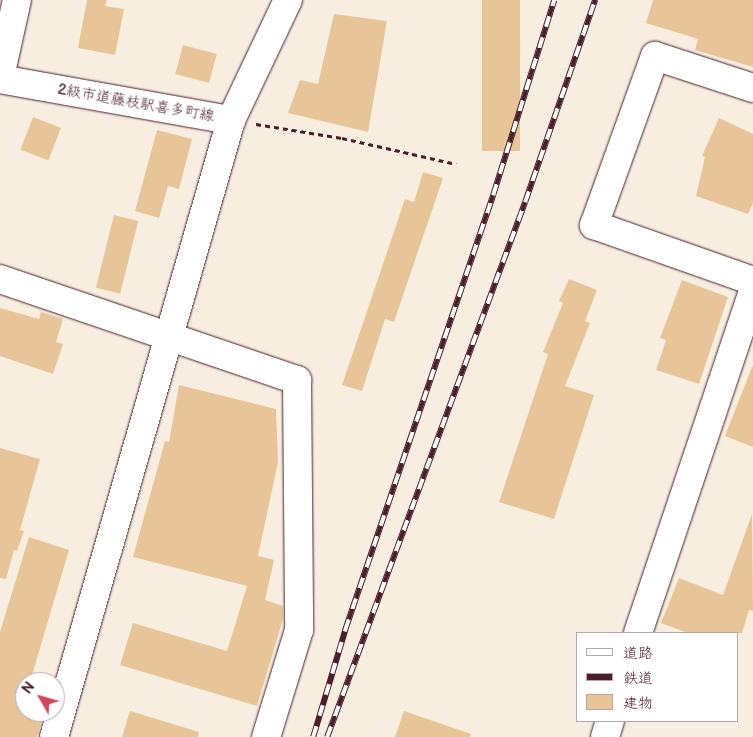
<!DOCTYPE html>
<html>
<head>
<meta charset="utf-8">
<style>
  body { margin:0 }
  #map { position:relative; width:753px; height:737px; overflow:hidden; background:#f8eee0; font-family:"Balsamiq Sans","Klee One",sans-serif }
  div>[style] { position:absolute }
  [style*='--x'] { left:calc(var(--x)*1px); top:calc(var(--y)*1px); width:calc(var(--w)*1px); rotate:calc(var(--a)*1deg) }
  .building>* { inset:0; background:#e8c599; transform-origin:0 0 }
  .path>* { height:3px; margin-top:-1.5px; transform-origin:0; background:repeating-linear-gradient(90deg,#4a1f2b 0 5px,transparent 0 9px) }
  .roads { filter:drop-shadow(0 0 1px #4a1f2b) drop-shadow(0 0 1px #4a1f2b) }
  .minor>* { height:28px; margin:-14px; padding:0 14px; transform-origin:14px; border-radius:14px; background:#fff }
  .rail>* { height:5.5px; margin-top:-2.75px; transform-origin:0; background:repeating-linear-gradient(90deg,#fff 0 11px,#4a1f2b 0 22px); box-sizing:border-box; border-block:1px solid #4a1f2b }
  span { translate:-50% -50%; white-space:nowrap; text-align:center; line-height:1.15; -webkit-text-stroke:4.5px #fff; paint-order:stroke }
  .street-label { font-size:15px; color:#4a1f2b }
  .legend { position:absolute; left:576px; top:632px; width:162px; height:90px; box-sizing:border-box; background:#fff; border:1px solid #b7a5aa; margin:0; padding:6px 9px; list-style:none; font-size:15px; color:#4a1f2b }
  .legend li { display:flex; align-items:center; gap:10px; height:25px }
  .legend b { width:25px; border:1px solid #b7a5aa }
  .north { position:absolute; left:15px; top:672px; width:50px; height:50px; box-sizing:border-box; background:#fff; border:1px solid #b7a5aa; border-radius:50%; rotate:308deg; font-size:14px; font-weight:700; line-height:20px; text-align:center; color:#4a1f2b }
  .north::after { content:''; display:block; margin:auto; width:18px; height:22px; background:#d1495b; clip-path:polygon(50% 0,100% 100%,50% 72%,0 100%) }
</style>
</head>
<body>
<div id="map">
  <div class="building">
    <div style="clip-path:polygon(87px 0,107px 0,105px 6px,124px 9px,115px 55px,78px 48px)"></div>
    <div style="left:482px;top:0;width:38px;height:151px"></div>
    <div style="clip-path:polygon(653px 0,753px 0,753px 67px,695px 50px,698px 39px,646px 23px)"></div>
    <div style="clip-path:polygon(334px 14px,387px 21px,368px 132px,288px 113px,300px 80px,318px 84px)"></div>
    <div style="left:183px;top:45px;width:35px;height:30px;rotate:15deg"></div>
    <div style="left:33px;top:117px;width:30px;height:35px;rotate:21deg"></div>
    <div style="clip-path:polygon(719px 118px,753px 134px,753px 203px,748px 214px,696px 196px,705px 157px,702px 156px)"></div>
    <div style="clip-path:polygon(157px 130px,192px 139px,179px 189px,168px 186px,159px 218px,135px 211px)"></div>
    <div style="clip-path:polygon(423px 172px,443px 178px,394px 322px,385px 319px,362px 391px,342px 385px,405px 199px,414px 202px)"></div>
    <div style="left:114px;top:215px;width:25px;height:75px;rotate:14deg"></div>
    <div style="clip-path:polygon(569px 279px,597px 290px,585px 321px,590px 323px,565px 386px,594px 395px,554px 519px,499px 502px,548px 354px,543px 352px,563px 303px,559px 301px)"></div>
    <div style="clip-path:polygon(682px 280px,728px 297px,699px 384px,656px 370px,666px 340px,660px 338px)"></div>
    <div style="clip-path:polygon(0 308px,39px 319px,41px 312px,63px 319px,56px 342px,63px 344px,53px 374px,0 356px)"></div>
    <div style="clip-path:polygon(752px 367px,753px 367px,753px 447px,725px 436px)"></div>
    <div style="clip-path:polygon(179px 385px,276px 409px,278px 462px,258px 556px,274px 560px,265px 600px,283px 606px,283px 619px,257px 706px,120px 665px,133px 623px,227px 651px,247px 586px,133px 557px,165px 441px,169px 442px)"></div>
    <div style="clip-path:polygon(0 448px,40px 459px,20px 530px,24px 531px,17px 551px,14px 550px,6px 579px,0 578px)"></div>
    <div style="clip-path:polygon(752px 514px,753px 611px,749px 610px,742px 633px,688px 633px,661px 623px,679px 578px,723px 595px)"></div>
    <div style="clip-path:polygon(29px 537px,69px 550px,30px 682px,25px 682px,22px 710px,43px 716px,37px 737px,0 737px,0 632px)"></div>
    <div style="clip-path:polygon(130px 711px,199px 732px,198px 737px,122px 737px)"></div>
    <div style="clip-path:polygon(404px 711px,471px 734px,470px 737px,395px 737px)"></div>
  </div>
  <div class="path">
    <div style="--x:256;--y:124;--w:87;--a:9.2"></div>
    <div style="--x:342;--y:138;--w:117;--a:12.8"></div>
  </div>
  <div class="roads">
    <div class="minor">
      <div style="--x:0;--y:77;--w:79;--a:-77.6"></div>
      <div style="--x:0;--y:79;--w:235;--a:10.1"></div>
      <div style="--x:753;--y:88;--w:103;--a:-161.9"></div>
      <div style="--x:655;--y:56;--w:180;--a:109.8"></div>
      <div style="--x:594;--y:225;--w:169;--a:19.4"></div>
      <div style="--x:0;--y:279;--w:314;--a:18.8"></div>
      <div style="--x:297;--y:380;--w:250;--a:89.5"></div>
      <div style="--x:299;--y:630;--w:112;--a:107.1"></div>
      <div style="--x:638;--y:633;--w:360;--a:-71.4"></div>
      <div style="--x:54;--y:737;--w:642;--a:-73.99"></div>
      <div style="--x:231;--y:120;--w:133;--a:-64.6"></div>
      <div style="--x:605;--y:737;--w:17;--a:-73"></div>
    </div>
  </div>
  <div class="rail">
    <div style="--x:313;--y:737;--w:112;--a:-73.3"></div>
    <div style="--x:345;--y:630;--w:459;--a:-71.2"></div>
    <div style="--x:493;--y:195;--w:204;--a:-72.6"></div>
    <div style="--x:327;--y:737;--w:570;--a:-69.69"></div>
    <div style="--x:525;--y:202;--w:214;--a:-70.9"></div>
  </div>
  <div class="street-label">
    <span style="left:136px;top:103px;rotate:10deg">2級市道藤枝駅喜多町線</span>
  </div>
  <ul class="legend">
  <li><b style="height:6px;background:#fff"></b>道路</li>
  <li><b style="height:6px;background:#4a1f2b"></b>鉄道</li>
  <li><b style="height:14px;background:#e8c599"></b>建物</li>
  </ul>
  <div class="north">N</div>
</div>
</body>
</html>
